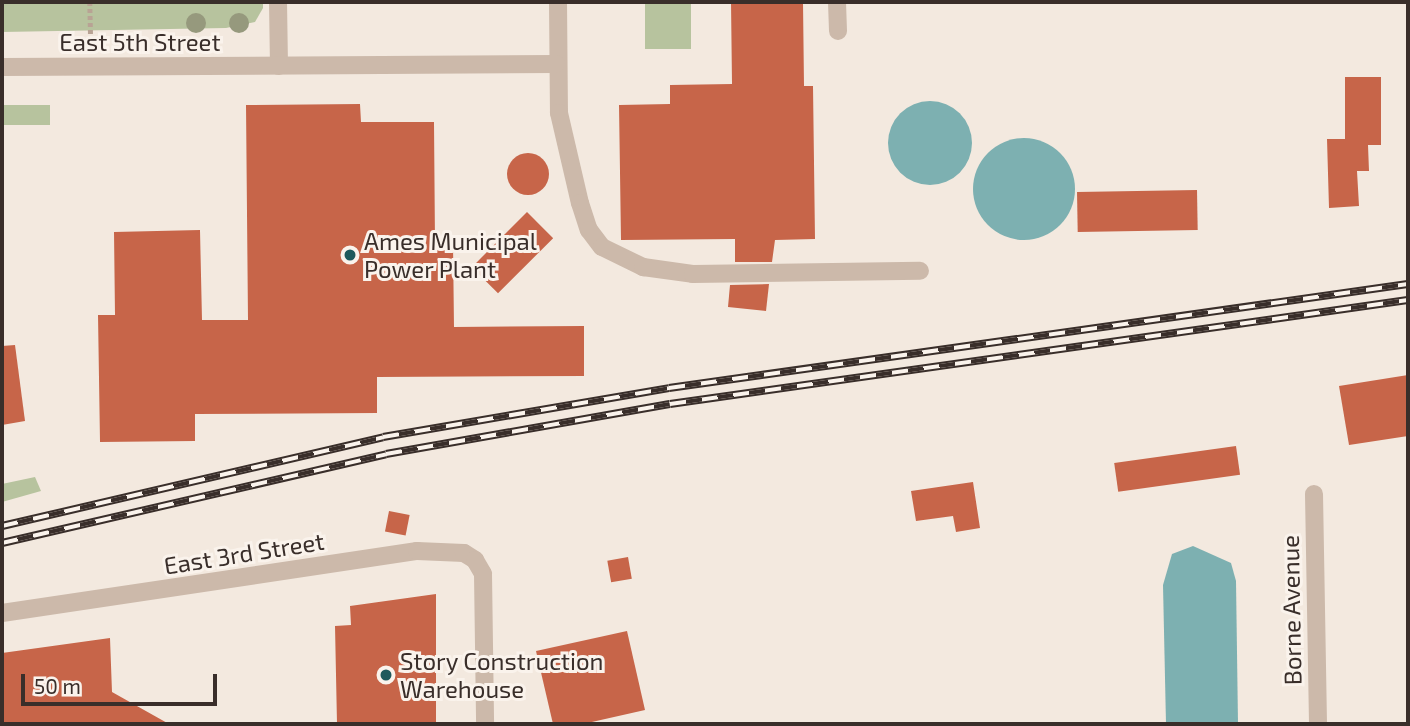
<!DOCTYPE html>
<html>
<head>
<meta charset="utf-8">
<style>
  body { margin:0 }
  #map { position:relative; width:1410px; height:726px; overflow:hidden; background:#f3e9df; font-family:"Exo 2",sans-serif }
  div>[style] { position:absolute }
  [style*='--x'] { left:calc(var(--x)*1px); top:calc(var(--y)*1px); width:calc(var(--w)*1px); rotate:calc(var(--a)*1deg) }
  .green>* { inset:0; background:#b7c39e; transform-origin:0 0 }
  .water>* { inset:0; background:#7db0b1 }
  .round { border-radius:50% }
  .building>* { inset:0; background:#c76549; transform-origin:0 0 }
  .path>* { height:4.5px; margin-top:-2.25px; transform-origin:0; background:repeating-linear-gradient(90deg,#b8a394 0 3.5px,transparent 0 7px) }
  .minor>* { height:18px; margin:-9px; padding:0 9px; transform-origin:9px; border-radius:9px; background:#ccb9aa }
  .rail>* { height:8px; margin-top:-4px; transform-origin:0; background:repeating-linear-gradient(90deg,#faf3ec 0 16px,#392e2a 0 32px); box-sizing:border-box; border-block:2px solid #392e2a }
  .trees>* { width:20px; height:20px; margin:-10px; border-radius:50%; background:#96997d }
  .dots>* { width:19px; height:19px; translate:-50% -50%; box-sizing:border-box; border:4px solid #faf3ec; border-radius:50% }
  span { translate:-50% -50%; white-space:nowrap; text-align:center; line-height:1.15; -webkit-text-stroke:6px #faf3ec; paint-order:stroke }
  .street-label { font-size:24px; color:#392e2a }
  .poi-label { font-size:24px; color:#392e2a }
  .left { translate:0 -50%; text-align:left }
  .frame { position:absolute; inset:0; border:4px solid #392e2a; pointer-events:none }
  .scale { position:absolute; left:21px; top:674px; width:196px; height:32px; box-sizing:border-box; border:4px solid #392e2a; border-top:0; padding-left:9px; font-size:21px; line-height:24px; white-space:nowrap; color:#392e2a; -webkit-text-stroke:5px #faf3ec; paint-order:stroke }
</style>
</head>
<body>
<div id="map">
  <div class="green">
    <div style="clip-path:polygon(2px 2px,263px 2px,263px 8px,255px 22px,226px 28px,2px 32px)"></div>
    <div style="left:691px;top:2px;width:47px;height:46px;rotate:90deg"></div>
    <div style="left:50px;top:105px;width:20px;height:48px;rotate:90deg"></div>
    <div style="clip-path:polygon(35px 477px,41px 491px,2px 502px,2px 484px)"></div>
  </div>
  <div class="water">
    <div class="round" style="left:888px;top:101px;width:84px;height:84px"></div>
    <div class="round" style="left:973px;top:138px;width:102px;height:102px"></div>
    <div style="clip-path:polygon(1193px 546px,1231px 563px,1236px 581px,1238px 724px,1166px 724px,1163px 585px,1172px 554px)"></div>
  </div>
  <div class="building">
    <div style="clip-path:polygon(731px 2px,803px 2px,804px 86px,813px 86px,815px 239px,775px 240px,772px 262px,735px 262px,735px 239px,621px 240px,619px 105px,670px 104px,670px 85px,732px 84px)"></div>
    <div style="clip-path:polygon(1345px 77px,1381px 77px,1381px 145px,1368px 145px,1369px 171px,1357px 171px,1359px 206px,1329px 208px,1327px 139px,1345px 139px)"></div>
    <div style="clip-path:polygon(360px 104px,361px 122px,434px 122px,435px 244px,453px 243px,454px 327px,584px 326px,584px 376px,377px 377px,377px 413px,195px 414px,195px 441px,100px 442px,98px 315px,115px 315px,114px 232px,200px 230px,202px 320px,248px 320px,246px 105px)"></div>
    <div class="round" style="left:507px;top:153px;width:42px;height:42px"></div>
    <div style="left:1197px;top:190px;width:40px;height:120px;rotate:89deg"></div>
    <div style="left:527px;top:212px;width:37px;height:78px;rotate:45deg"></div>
    <div style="clip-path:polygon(769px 284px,766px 311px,728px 307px,730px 285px)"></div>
    <div style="clip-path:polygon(15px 345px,25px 421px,2px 425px,2px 346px)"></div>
    <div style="clip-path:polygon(1408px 375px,1408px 436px,1349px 445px,1339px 386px)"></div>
    <div style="left:1236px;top:446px;width:29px;height:123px;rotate:82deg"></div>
    <div style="clip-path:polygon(973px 482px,980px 528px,956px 532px,953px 516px,916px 521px,911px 491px)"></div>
    <div style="left:389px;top:511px;width:21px;height:21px;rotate:11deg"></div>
    <div style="left:628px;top:557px;width:22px;height:21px;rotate:80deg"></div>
    <div style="clip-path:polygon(436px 594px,436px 724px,337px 724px,335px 626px,351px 625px,350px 606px)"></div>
    <div style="clip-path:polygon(627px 631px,645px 710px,583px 724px,553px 724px,536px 651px)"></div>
    <div style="clip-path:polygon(110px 638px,112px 692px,169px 724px,2px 724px,2px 653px)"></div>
  </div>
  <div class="path">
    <div style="--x:90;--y:2;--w:44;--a:88.7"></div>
  </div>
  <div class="minor">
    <div style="--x:278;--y:2;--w:64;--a:89.1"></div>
    <div style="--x:558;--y:2;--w:111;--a:89.5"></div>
    <div style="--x:559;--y:113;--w:92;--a:76.9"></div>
    <div style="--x:580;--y:203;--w:28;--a:72"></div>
    <div style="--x:589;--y:230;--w:21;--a:53"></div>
    <div style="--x:602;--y:247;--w:46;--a:26"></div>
    <div style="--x:643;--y:267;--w:50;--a:8"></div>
    <div style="--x:693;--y:274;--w:227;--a:-0.8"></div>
    <div style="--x:837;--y:2;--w:29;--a:88"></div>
    <div style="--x:2;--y:67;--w:554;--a:-0.31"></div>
    <div style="--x:1314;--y:494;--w:230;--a:89"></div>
    <div style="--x:2;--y:613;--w:420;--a:-8.5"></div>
    <div style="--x:417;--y:551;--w:47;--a:2.4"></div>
    <div style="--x:464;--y:553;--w:13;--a:32"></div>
    <div style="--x:475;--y:560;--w:16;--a:60"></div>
    <div style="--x:483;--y:574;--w:150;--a:89.2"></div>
  </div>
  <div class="rail">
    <div style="--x:2;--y:526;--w:391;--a:-13.1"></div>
    <div style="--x:383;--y:437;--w:290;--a:-9.7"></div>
    <div style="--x:669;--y:388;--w:746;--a:-8.01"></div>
    <div style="--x:2;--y:543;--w:394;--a:-13"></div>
    <div style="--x:386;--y:454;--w:288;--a:-10"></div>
    <div style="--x:670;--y:404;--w:745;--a:-8.02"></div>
  </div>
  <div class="trees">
    <div style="left:196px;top:23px"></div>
    <div style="left:239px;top:23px"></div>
  </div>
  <div class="dots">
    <div style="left:350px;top:255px;background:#1e595c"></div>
    <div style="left:386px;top:675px;background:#1e595c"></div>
  </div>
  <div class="street-label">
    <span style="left:140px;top:42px">East 5th Street</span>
    <span style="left:244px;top:553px;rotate:-9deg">East 3rd Street</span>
    <span style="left:1291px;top:610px;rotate:-91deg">Borne Avenue</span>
  </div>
  <div class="poi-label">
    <span class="left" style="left:364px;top:255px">Ames Municipal<br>Power Plant</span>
    <span class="left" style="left:400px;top:675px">Story Construction<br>Warehouse</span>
  </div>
  <div class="frame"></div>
  <div class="scale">50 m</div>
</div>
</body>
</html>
